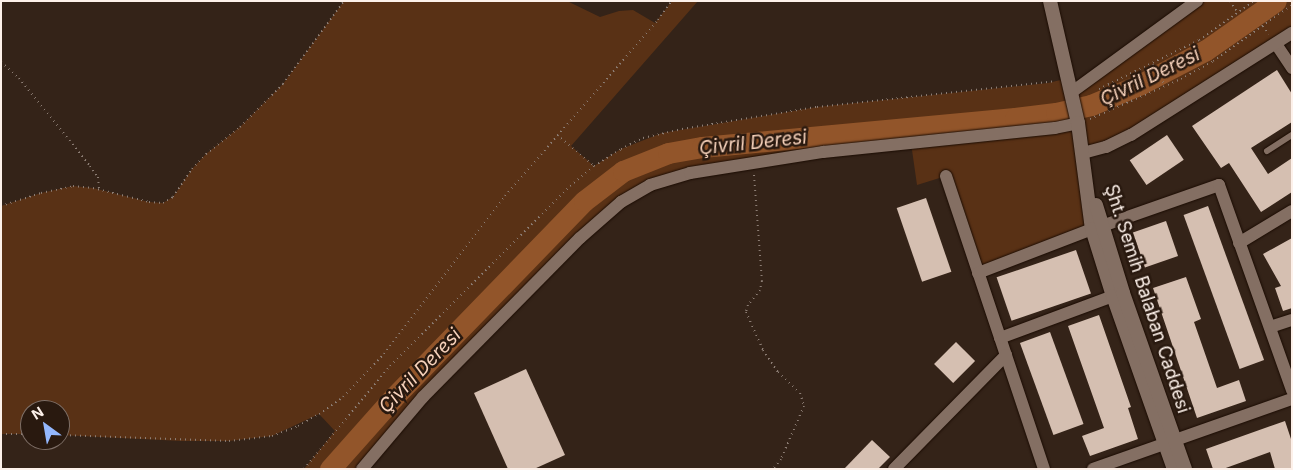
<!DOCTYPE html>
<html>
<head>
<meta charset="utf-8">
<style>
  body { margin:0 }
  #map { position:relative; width:1293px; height:470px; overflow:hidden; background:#342318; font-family:Inter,sans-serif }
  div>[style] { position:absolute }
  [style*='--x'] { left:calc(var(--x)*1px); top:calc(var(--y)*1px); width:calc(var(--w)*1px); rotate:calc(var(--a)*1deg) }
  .green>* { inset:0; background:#593115 }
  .river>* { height:21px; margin:-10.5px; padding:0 10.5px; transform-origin:10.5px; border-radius:10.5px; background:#92552a }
  .building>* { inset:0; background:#d5bfb1; transform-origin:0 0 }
  .path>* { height:2px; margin-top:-1px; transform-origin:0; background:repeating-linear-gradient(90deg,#8c7d74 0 1px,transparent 0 5px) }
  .roads { filter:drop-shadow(0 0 1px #1b0c03) drop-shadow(0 0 1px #1b0c03) }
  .service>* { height:6px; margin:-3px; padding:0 3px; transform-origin:3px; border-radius:3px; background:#846f63 }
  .minor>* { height:12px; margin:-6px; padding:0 6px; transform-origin:6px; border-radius:6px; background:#846f63 }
  .tertiary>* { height:14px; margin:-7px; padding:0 7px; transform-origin:7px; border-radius:7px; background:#846f63 }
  span { translate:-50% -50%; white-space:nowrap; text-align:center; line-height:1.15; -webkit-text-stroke:5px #29190f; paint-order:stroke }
  .street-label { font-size:18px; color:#fdf1ea }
  .water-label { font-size:19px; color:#f7d2bb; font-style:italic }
  .frame { position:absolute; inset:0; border:2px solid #fdf1ea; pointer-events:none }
  .north { position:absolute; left:20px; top:400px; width:50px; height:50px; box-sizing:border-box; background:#29190f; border:1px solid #7e6f67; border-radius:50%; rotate:328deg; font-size:14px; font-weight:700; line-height:20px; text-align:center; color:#fdf1ea }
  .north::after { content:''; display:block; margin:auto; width:18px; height:22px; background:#93b7fd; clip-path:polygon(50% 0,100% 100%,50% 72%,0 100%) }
</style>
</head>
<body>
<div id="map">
  <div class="green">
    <div style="clip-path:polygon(344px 1px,567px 1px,600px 17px,619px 11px,633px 10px,655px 23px,672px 1px,698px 1px,571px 146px,594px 166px,621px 149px,662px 133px,817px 107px,1048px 83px,1069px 78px,1072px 91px,1197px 1px,1292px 1px,1292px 33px,1166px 114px,1083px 153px,1092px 229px,978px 273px,946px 176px,917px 185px,911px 143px,690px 173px,610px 211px,362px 469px,304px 469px,335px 431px,319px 414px,272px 436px,229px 441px,182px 441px,60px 435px,60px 410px,30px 410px,30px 434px,1px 434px,1px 206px,41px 193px,73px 186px,93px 188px,149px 202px,163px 203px,173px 197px,192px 169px,206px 154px,240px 127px,283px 84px)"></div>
  </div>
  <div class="river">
    <div style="--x:330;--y:469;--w:95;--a:-48.4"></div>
    <div style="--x:393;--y:398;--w:274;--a:-45.9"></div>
    <div style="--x:584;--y:201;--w:49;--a:-37.6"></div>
    <div style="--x:623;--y:171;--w:48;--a:-21.8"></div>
    <div style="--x:668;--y:153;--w:35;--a:-10"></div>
    <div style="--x:702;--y:147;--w:314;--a:-5.3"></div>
    <div style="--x:1015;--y:118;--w:41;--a:-7"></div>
    <div style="--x:1056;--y:113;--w:36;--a:-13"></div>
    <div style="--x:1091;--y:105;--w:54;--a:-22.8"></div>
    <div style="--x:1141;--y:84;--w:73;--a:-27.6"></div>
    <div style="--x:1206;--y:50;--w:85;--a:-35"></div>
  </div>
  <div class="building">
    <div style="clip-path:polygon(1277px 70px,1292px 94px,1292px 122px,1251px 148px,1268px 174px,1292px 158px,1292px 192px,1261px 212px,1229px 163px,1221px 168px,1192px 126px)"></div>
    <div style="left:1167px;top:135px;width:30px;height:45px;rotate:56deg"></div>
    <div style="left:926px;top:198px;width:78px;height:31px;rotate:71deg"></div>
    <div style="left:1208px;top:206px;width:164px;height:26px;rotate:70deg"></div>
    <div style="left:1166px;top:221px;width:37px;height:35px;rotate:71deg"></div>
    <div style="clip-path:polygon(1292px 238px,1292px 308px,1283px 311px,1275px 288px,1281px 286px,1263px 254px)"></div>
    <div style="left:1076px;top:250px;width:46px;height:84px;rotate:71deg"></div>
    <div style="clip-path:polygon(1186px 277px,1201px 319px,1194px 322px,1217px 388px,1239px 380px,1246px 401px,1197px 418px,1153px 288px)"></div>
    <div style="clip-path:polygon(1099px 315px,1131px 407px,1128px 408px,1138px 439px,1090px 456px,1082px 436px,1104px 428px,1068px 326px)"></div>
    <div style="left:1050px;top:332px;width:98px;height:32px;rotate:70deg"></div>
    <div style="left:956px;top:342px;width:27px;height:31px;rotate:45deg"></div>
    <div style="clip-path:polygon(526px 369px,565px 455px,534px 469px,508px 469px,474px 393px)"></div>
    <div style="clip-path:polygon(1285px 421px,1292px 442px,1292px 469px,1275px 469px,1270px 452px,1223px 469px,1213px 469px,1206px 449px)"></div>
    <div style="clip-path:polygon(872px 440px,890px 457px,878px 469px,844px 469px)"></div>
  </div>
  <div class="path">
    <div style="--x:1230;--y:1;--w:14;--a:56"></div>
    <div style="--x:1263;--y:26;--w:10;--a:53"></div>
    <div style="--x:1;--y:62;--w:24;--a:42"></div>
    <div style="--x:19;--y:78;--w:113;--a:51.1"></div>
    <div style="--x:90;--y:166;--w:14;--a:54"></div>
    <div style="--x:98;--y:177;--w:12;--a:85"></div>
    <div style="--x:1153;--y:64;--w:25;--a:61"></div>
    <div style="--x:1099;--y:89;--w:111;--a:-26.1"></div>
    <div style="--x:1199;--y:40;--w:67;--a:-35.3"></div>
    <div style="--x:1090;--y:119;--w:99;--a:-23.7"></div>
    <div style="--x:1181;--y:79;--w:37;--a:-29"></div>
    <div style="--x:1213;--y:61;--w:97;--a:-35.3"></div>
    <div style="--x:557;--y:135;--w:48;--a:40"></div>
    <div style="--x:754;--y:175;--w:106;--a:85.7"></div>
    <div style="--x:762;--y:281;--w:9;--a:103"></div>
    <div style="--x:760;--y:290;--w:19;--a:129"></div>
    <div style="--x:748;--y:305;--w:7;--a:106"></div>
    <div style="--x:746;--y:312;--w:42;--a:65.9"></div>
    <div style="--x:763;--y:350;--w:27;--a:56"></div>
    <div style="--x:778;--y:372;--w:30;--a:44"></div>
    <div style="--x:800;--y:393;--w:14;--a:73"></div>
    <div style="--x:804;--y:406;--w:58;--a:113.5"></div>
    <div style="--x:781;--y:459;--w:13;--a:129"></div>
    <div style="--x:1;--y:206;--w:42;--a:-18"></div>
    <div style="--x:41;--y:193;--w:33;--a:-12"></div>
    <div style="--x:73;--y:186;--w:20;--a:6"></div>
    <div style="--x:93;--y:188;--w:58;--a:14"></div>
    <div style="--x:149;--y:202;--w:14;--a:4"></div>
    <div style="--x:163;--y:203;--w:12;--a:-31"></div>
    <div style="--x:173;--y:197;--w:34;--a:-56"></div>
    <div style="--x:192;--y:169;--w:21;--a:-47"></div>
    <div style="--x:206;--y:154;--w:43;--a:-38.5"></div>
    <div style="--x:240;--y:127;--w:61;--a:-45"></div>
    <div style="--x:283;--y:84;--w:103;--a:-53.7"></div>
    <div style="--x:1;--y:434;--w:29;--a:0"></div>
    <div style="--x:60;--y:435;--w:169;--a:2"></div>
    <div style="--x:229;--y:441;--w:43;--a:-6.6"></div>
    <div style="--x:272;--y:436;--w:28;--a:-21"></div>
    <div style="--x:298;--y:426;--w:24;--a:-30"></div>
    <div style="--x:319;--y:414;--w:29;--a:-35"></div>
    <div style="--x:343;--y:397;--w:59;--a:-46.4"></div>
    <div style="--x:384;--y:354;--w:199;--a:-52.6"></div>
    <div style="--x:505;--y:196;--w:233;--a:-49"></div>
    <div style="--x:658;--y:20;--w:24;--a:-54"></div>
    <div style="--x:304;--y:469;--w:134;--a:-50.1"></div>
    <div style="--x:390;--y:366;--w:255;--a:-45"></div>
    <div style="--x:570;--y:186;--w:31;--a:-40"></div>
    <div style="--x:594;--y:166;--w:32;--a:-32"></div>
    <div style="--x:621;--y:149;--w:25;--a:-27"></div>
    <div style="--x:643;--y:138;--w:40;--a:-13"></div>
    <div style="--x:682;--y:129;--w:137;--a:-9.3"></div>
    <div style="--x:817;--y:107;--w:239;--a:-6.2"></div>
  </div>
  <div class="roads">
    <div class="service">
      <div style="--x:1267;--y:151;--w:30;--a:-33"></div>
    </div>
    <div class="minor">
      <div style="--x:1276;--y:44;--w:29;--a:56"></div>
      <div style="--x:1072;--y:92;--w:155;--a:-36.1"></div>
      <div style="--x:1083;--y:153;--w:24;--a:-15"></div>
      <div style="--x:1106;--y:147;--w:28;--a:-26"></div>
      <div style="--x:1131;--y:135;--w:191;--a:-32.4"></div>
      <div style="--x:946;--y:176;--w:309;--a:71.5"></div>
      <div style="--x:1102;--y:226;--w:124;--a:-19.3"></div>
      <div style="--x:1219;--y:185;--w:218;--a:70.4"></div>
      <div style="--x:1239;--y:243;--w:62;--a:-31.1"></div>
      <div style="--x:978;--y:273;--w:122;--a:-21.1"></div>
      <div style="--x:1270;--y:327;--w:23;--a:-18"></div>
      <div style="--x:1000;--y:338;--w:121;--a:-20.4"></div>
      <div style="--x:362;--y:469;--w:94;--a:-49.7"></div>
      <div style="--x:423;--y:397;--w:223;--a:-45.4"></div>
      <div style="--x:580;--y:238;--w:55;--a:-41.3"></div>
      <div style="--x:621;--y:202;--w:34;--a:-30"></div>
      <div style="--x:650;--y:185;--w:42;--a:-16.7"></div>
      <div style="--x:690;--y:173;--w:135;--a:-9"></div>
      <div style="--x:823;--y:152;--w:233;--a:-5.9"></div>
      <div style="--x:1055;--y:128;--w:24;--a:-12"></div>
      <div style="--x:894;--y:469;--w:160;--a:-45.5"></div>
      <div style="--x:1093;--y:469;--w:211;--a:-19.4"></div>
    </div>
    <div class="tertiary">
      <div style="--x:1050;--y:1;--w:125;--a:77.1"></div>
      <div style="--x:1078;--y:123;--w:107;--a:82.5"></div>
      <div style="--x:1092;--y:229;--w:70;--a:72.6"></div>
      <div style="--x:1113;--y:296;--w:183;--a:70.6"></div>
      <div style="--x:1096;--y:205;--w:92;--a:72.9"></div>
      <div style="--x:1123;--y:293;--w:187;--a:70.6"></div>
    </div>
  </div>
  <div class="street-label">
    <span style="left:1147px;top:299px;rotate:72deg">Şht. Semih Balaban Caddesi</span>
  </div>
  <div class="water-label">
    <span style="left:1150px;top:77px;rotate:-26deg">Çivril Deresi</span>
    <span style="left:753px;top:143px;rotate:-6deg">Çivril Deresi</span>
    <span style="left:420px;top:371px;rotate:-46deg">Çivril Deresi</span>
  </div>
  <div class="frame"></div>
  <div class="north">N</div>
</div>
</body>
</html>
